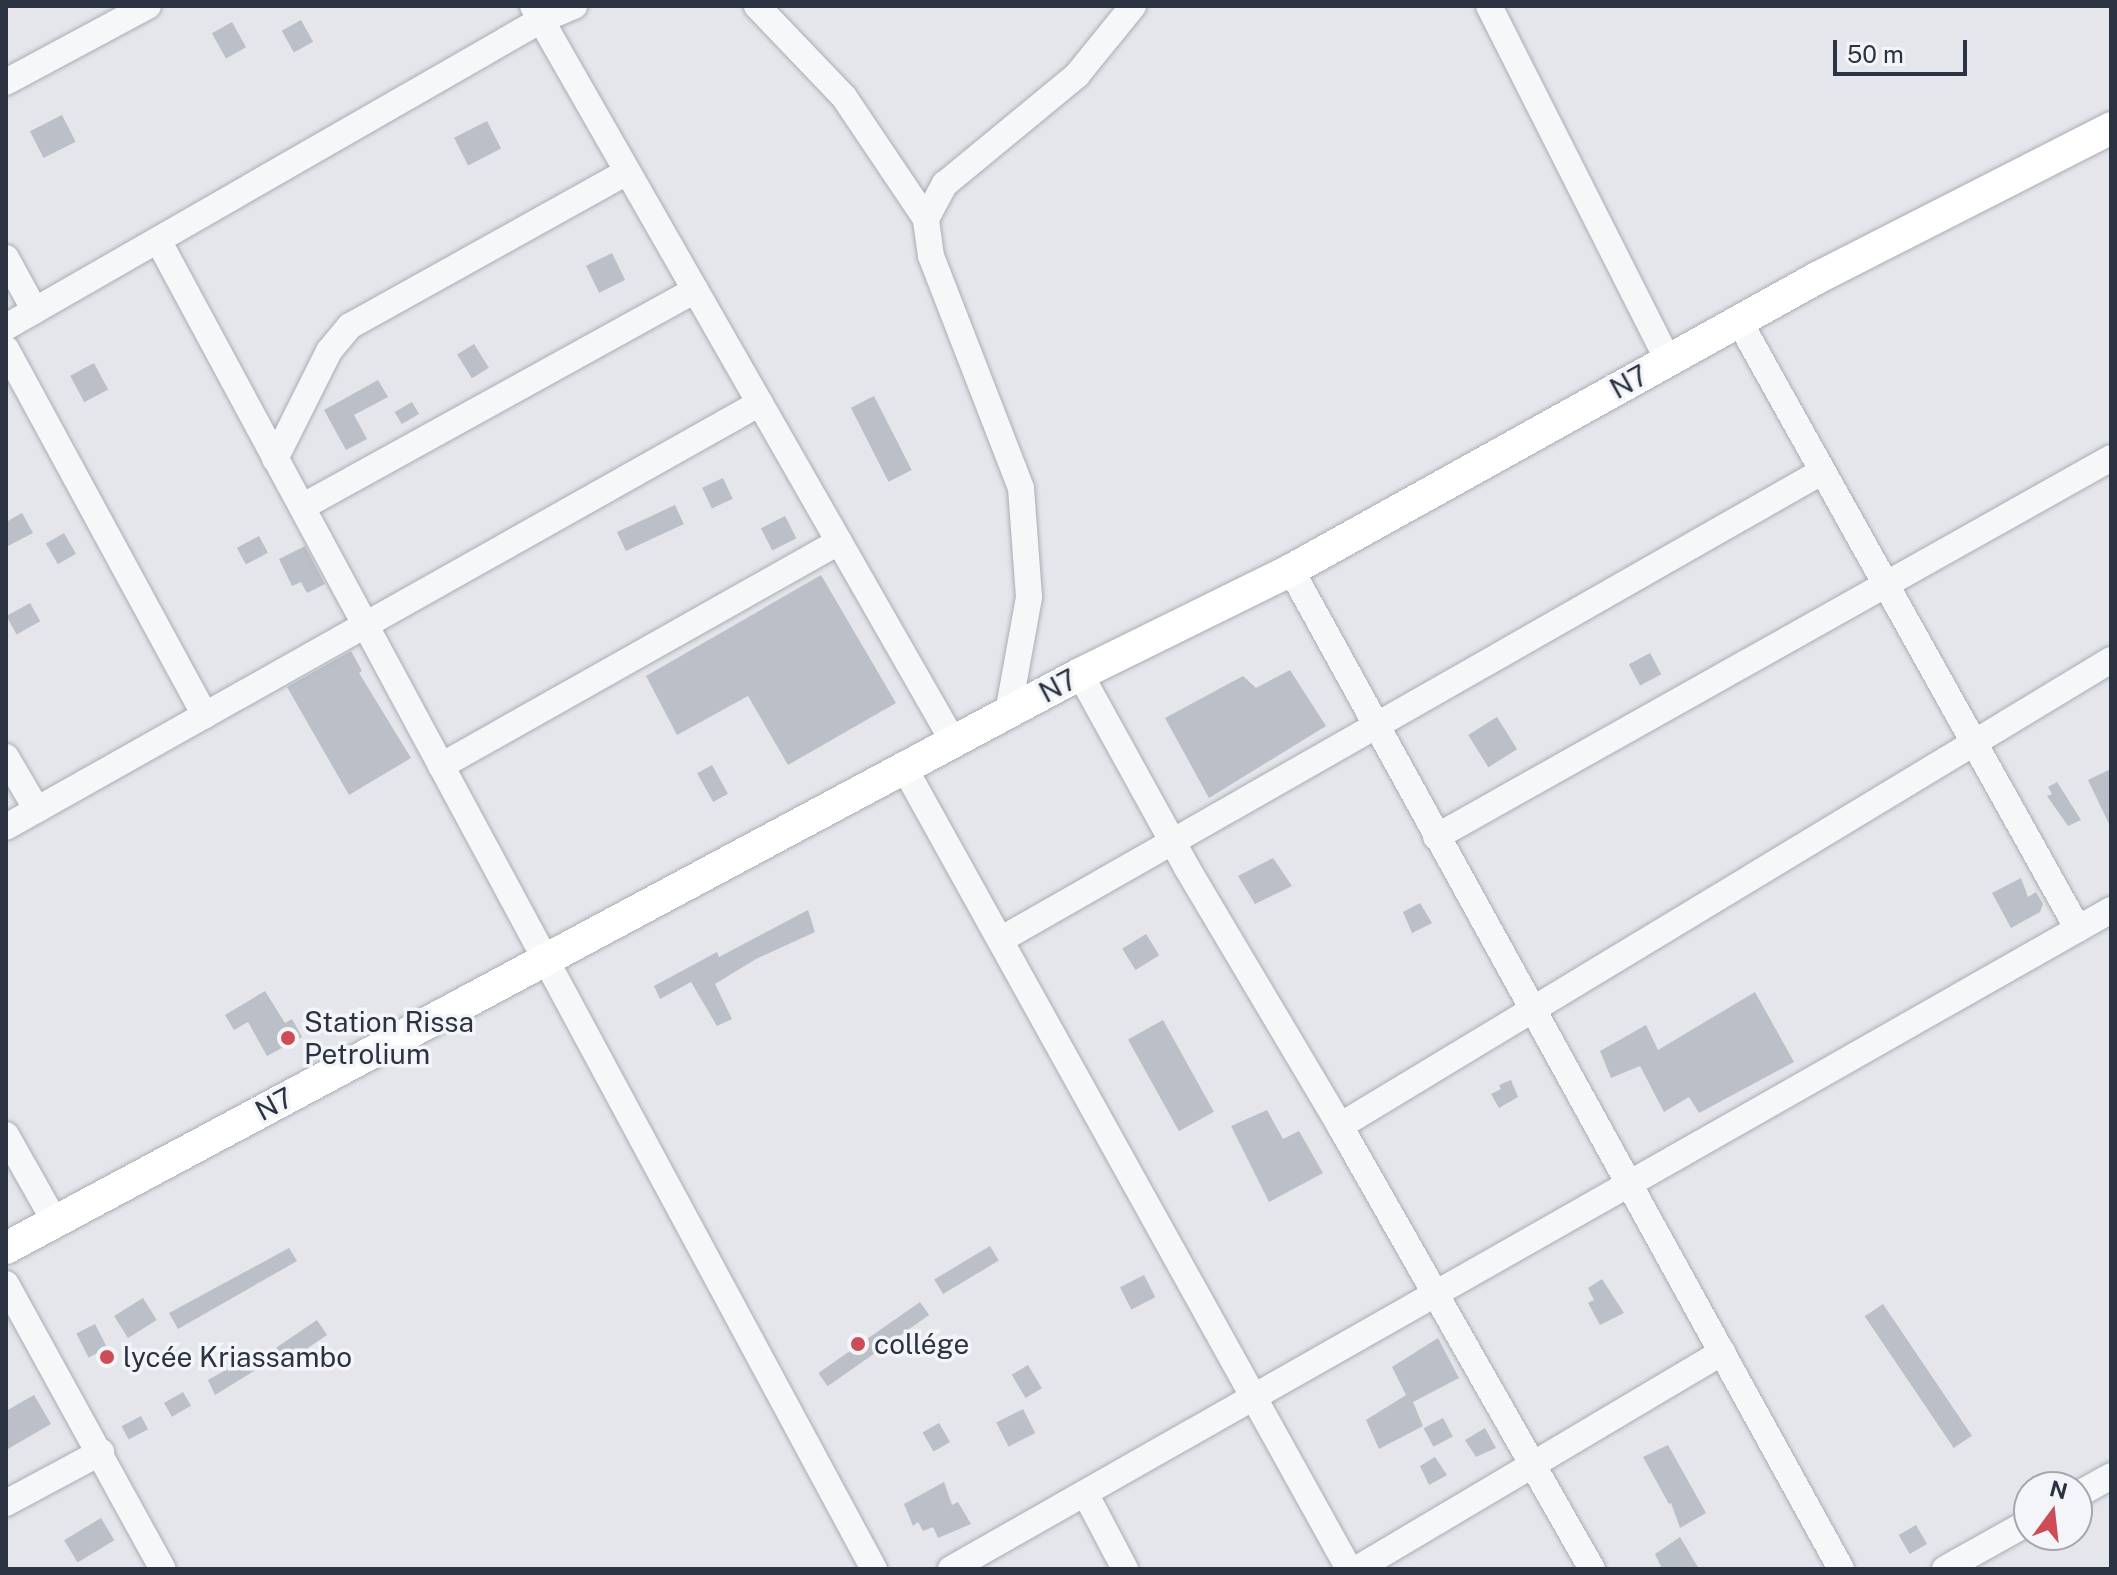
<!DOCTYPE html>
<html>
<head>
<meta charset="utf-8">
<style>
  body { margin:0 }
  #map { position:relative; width:2117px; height:1575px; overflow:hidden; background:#e4e6eb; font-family:"Public Sans",sans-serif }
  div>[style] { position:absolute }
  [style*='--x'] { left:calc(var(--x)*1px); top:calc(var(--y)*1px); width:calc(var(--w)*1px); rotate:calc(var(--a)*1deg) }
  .building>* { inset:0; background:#bbbfc8; transform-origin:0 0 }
  .roads { filter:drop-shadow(0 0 2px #a9adb5) drop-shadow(0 0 2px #a9adb5) }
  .minor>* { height:26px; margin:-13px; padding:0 13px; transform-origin:13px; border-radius:13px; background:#f6f7f9 }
  .major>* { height:32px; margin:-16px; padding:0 16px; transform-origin:16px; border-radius:16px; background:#fff }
  .dots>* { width:22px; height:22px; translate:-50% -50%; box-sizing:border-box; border:4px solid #f3f5f8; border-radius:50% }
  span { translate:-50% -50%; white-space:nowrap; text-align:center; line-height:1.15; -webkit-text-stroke:7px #f3f5f8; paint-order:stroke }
  .street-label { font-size:28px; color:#2b3343 }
  .poi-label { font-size:28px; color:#2b3343 }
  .left { translate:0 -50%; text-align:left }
  .frame { position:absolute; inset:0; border:8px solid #2b3343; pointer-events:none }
  .north { position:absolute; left:2013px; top:1471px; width:80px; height:80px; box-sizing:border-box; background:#f3f5f8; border:2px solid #a3a7b0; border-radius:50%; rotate:15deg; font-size:22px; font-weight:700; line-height:32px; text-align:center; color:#2b3343 }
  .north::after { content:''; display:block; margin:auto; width:28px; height:36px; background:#cc4d58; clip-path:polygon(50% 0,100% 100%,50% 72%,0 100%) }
  .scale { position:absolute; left:1833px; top:40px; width:134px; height:36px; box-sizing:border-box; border:4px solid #2b3343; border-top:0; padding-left:10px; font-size:24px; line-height:28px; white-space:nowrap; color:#2b3343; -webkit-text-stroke:6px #f3f5f8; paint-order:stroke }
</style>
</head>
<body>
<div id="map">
  <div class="building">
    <div style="left:301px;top:20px;width:25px;height:22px;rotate:61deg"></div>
    <div style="left:232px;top:22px;width:29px;height:23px;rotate:61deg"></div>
    <div style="left:62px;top:115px;width:30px;height:36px;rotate:63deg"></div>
    <div style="left:487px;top:121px;width:31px;height:37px;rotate:63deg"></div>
    <div style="left:612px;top:253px;width:30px;height:29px;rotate:64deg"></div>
    <div style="left:474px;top:344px;width:28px;height:20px;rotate:58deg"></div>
    <div style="left:94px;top:363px;width:30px;height:27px;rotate:62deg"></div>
    <div style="clip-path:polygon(378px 380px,388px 397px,354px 415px,367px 439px,346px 450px,324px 410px)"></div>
    <div style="left:874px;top:396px;width:83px;height:26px;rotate:63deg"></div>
    <div style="left:412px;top:402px;width:14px;height:20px;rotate:60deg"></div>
    <div style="left:723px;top:478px;width:23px;height:23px;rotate:65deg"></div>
    <div style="left:675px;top:505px;width:21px;height:64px;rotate:65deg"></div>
    <div style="clip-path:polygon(22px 513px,33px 533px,6px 547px,6px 522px)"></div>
    <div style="left:785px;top:516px;width:25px;height:27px;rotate:63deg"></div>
    <div style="left:64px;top:533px;width:24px;height:21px;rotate:60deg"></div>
    <div style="left:259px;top:536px;width:19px;height:25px;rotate:62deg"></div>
    <div style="clip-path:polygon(305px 546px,325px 584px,307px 593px,301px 582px,292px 586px,279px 559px)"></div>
    <div style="clip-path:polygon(821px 575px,896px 703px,788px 765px,748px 696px,677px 735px,646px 676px)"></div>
    <div style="left:30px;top:603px;width:21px;height:27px;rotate:61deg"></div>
    <div style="clip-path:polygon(351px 651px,362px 671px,359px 673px,411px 758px,349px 795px,287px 687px)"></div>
    <div style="left:1650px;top:653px;width:24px;height:24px;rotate:62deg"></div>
    <div style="clip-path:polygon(1290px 670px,1326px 726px,1209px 798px,1165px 718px,1243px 676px,1256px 688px)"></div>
    <div style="left:1497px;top:717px;width:38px;height:34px;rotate:58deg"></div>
    <div style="left:712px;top:765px;width:33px;height:17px;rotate:61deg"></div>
    <div style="clip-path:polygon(2111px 769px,2111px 828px,2088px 780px)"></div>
    <div style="clip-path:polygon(2057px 782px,2081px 820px,2068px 826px,2047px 796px,2052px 794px,2048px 787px)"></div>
    <div style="clip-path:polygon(1273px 858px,1292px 886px,1255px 904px,1238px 876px)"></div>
    <div style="clip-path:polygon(2021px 878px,2028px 897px,2036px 892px,2043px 904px,2040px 912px,2011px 928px,1992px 893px)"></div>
    <div style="clip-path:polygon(1420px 903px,1432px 923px,1412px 933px,1403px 912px)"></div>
    <div style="clip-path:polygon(808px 910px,815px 932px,756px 959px,715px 984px,732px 1019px,717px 1026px,691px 982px,660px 999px,654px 986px,717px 952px,719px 957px)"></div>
    <div style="left:1146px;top:934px;width:25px;height:28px;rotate:58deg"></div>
    <div style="clip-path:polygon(265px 991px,285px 1023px,292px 1019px,302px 1037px,267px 1056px,248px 1022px,234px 1030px,225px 1015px)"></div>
    <div style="clip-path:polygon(1755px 992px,1794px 1062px,1699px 1113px,1689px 1097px,1664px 1112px,1640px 1066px,1611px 1078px,1600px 1051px,1646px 1025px,1658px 1050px)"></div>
    <div style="left:1163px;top:1020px;width:105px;height:40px;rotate:61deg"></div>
    <div style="clip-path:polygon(1511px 1080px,1518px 1097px,1499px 1108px,1491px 1094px,1501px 1089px,1499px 1085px)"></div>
    <div style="clip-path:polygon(1267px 1110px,1283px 1139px,1299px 1131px,1323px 1173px,1269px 1202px,1231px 1126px)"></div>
    <div style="left:990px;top:1246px;width:17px;height:65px;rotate:59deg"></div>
    <div style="clip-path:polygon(289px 1248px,297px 1261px,178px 1329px,169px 1313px)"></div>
    <div style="left:1144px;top:1275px;width:25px;height:27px;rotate:63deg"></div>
    <div style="clip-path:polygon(1602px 1279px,1624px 1313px,1600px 1325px,1588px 1303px,1594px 1300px,1588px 1288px)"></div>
    <div style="left:143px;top:1298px;width:26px;height:34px;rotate:58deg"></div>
    <div style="left:920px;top:1302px;width:16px;height:124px;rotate:55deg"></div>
    <div style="left:1883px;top:1304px;width:159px;height:22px;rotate:56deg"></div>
    <div style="left:317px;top:1320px;width:18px;height:49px;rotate:56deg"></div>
    <div style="left:95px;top:1324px;width:27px;height:21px;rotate:63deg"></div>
    <div style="clip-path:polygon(1438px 1338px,1459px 1378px,1413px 1402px,1423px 1426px,1379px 1449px,1366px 1420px,1406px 1395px,1392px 1367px)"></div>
    <div style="clip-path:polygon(245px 1359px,254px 1371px,215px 1395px,208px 1380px)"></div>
    <div style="left:1028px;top:1365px;width:27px;height:19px;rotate:59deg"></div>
    <div style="left:183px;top:1392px;width:16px;height:22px;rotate:60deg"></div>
    <div style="clip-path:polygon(34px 1395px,51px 1424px,6px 1450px,6px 1411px)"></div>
    <div style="left:1023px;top:1409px;width:27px;height:30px;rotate:63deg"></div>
    <div style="left:141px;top:1416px;width:15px;height:22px;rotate:62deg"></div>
    <div style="left:1443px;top:1418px;width:21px;height:22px;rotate:62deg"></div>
    <div style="left:939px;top:1423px;width:22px;height:19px;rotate:60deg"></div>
    <div style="clip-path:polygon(1485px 1428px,1496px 1448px,1476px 1457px,1465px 1440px)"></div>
    <div style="clip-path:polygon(1668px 1445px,1706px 1513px,1680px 1528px,1671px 1503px,1669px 1504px,1643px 1457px)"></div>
    <div style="clip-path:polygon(1435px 1457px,1447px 1475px,1429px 1485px,1420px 1466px)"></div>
    <div style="clip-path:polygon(944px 1482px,952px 1505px,958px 1502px,971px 1524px,938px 1538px,933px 1527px,923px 1531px,918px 1522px,913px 1526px,904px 1504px)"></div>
    <div style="left:101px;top:1518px;width:26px;height:43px;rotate:59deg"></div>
    <div style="left:1916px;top:1525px;width:22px;height:20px;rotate:60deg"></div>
    <div style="clip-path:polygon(1680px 1537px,1699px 1569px,1662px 1569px,1655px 1554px)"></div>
  </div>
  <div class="roads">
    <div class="minor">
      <div style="--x:533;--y:6;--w:849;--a:60.26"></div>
      <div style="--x:757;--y:6;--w:126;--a:46.3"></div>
      <div style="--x:844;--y:97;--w:147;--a:56.1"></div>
      <div style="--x:1489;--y:6;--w:397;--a:63.2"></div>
      <div style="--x:6;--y:82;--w:161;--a:-28.2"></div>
      <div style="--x:158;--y:240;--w:1510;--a:61.69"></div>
      <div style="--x:6;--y:258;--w:60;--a:61.3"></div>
      <div style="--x:1739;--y:321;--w:696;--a:60.86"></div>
      <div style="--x:6;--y:327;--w:617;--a:-29.85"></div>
      <div style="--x:541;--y:20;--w:36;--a:-23"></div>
      <div style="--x:6;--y:349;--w:417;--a:61.5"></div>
      <div style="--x:275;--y:459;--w:121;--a:-63.4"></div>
      <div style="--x:329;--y:351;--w:33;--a:-50"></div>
      <div style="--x:350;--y:326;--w:317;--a:-29.1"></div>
      <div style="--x:302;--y:507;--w:449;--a:-28.9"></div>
      <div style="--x:1291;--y:570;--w:1140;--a:61.16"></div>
      <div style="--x:1080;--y:674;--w:222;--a:61.1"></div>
      <div style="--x:1187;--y:868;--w:300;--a:59.3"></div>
      <div style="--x:1340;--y:1126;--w:510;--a:60.37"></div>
      <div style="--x:1008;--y:713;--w:118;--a:-79.7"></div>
      <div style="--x:1029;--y:597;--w:109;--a:-94.2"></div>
      <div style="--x:1021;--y:488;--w:249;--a:-111.2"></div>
      <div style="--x:931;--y:256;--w:37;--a:-98"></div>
      <div style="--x:926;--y:219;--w:40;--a:-62"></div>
      <div style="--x:945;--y:184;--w:171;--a:-39.5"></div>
      <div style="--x:1077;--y:75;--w:89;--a:-50.9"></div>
      <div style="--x:6;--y:757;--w:61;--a:59.7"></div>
      <div style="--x:441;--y:766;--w:457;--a:-29.4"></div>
      <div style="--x:905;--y:769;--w:915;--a:60.97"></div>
      <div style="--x:6;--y:827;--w:865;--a:-29.35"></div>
      <div style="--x:1436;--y:837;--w:774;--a:-29.31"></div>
      <div style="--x:1000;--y:940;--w:947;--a:-29.68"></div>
      <div style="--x:1340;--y:1126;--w:901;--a:-31.15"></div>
      <div style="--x:6;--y:1135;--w:100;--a:60.6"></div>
      <div style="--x:6;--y:1284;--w:325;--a:61.2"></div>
      <div style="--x:1085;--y:1493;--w:86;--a:62.2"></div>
      <div style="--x:2077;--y:1495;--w:39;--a:-29"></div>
      <div style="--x:6;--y:1503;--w:108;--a:-28.2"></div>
      <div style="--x:951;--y:1569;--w:1334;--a:-29.6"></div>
      <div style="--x:1357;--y:1569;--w:425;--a:-30.7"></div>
      <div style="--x:1945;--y:1569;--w:96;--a:-29.2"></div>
    </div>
    <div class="major">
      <div style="--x:6;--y:1248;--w:1218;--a:-28.12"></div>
      <div style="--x:1080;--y:674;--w:235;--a:-26.2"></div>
      <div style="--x:1291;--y:570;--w:602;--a:-29.04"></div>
      <div style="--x:1817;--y:278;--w:330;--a:-27"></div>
    </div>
  </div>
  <div class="dots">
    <div style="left:288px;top:1038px;background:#cc4d58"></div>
    <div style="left:858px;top:1344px;background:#cc4d58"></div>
    <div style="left:107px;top:1357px;background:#cc4d58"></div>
  </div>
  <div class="street-label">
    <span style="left:1629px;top:382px;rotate:-29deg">N7</span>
    <span style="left:1058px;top:686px;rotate:-28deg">N7</span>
    <span style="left:274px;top:1104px;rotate:-28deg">N7</span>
  </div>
  <div class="poi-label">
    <span class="left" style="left:304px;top:1038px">Station Rissa<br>Petrolium</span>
    <span class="left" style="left:874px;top:1344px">collége</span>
    <span class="left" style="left:123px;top:1357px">lycée Kriassambo</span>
  </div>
  <div class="frame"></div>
  <div class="north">N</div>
  <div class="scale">50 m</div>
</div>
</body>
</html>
